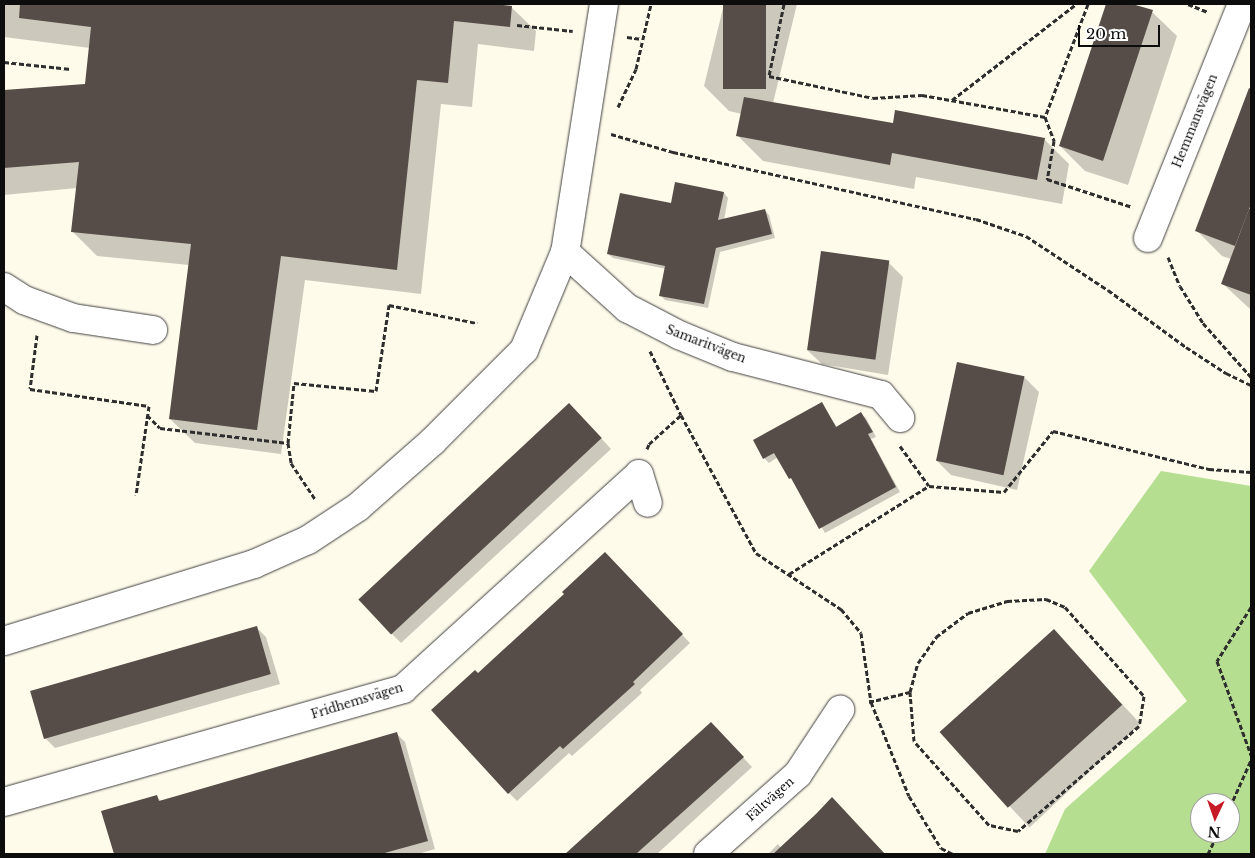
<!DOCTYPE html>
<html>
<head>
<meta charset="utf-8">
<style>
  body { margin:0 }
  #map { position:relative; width:1255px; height:858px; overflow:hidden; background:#fffbeb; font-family:"Libre Baskerville",serif }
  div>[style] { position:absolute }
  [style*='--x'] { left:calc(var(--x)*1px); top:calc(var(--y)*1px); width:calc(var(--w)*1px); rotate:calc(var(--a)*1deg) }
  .forest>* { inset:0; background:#b5de90 }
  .shadow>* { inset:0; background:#0003; transform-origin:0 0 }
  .building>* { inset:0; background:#564d48; transform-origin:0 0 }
  .path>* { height:3px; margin-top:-1.5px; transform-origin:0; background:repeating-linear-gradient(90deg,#2e2e2e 0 5px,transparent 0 7.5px) }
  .roads { filter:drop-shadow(0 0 1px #3f3f3f) drop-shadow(0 0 1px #3f3f3f) }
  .minor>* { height:28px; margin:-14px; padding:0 14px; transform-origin:14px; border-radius:14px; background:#fff }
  span { translate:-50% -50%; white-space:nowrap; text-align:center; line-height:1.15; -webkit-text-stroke:5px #fff; paint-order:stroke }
  .street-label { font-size:12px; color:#0c0c0c }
  .frame { position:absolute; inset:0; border:5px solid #0c0c0c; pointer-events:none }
  .north { position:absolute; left:1190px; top:793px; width:50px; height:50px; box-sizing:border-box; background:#fff; border:1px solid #9e9e9e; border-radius:50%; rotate:183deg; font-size:14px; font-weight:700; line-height:20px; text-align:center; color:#0c0c0c }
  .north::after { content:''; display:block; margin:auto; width:18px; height:22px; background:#c61a26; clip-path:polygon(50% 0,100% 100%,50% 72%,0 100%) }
  .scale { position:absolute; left:1078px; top:25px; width:82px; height:22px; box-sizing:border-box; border:2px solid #0c0c0c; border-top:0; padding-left:6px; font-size:15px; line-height:18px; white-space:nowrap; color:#0c0c0c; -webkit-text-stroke:4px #fff; paint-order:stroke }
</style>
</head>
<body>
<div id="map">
  <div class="forest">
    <div style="clip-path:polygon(evenodd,1161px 471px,1251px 486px,1251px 854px,1045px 854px,1065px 809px,1187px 701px,1089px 571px,1161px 471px,1200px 803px,1230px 803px,1230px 833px,1200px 833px,1200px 803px)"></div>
  </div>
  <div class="shadow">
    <div style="clip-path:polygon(4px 4px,482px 4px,511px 7px,536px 31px,534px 51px,478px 44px,472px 107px,441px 104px,421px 294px,305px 280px,281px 454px,195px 443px,170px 419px,189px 265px,97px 256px,72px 231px,77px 188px,4px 195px,4px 91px,86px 85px,90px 48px,4px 37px)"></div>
    <div style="clip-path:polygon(724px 4px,797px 4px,773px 103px,894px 125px,1044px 139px,1069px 164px,1062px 204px,916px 177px,914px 189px,763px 161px,738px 136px,742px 114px,729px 111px,704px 86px)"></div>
    <div style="clip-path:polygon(1107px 4px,1128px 4px,1152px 12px,1177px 36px,1128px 185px,1085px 171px,1060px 146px)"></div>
    <div style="clip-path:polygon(1251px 86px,1251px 310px,1222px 283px,1231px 259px,1222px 256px,1197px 231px)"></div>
    <div style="clip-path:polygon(724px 193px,728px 198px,724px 220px,765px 210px,769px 215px,775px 238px,720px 252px,708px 308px,665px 300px,661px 296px,666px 269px,613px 258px,608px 254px,672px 205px)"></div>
    <div style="clip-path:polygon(888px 262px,903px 277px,888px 375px,822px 364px,807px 350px)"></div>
    <div style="clip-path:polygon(1024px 377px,1039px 392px,1017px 490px,951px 475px,936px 460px)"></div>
    <div style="clip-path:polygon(821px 403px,837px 427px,861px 414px,866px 418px,876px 437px,871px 439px,900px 492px,825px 533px,778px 457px,769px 463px,764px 458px)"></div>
    <div style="clip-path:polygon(579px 414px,611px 449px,401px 643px,391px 633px)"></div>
    <div style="clip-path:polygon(605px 554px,690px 643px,640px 690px,642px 693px,572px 756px,569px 753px,517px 801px,509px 793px,478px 675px,566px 594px)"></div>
    <div style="clip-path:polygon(256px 627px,266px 637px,280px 684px,55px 748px,45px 738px,32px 691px)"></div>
    <div style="left:1054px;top:631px;width:127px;height:152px;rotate:47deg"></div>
    <div style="clip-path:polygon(711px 723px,752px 767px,657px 854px,567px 854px)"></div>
    <div style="clip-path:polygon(397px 734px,405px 742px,435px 849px,418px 854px,115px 854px,103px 812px,157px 797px,161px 801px)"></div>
    <div style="clip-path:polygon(832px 799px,885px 854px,768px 854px,778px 844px,781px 848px)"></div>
  </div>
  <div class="building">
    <div style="clip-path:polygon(20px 4px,494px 4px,512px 6px,510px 27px,454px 21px,448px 83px,417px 80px,397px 270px,281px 256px,257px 430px,169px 419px,191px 244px,71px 232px,79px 162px,4px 168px,4px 90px,85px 84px,91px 27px,19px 18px)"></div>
    <div style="left:723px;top:4px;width:43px;height:85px"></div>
    <div style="clip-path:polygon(1106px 4px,1132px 4px,1153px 10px,1103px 161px,1059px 146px)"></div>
    <div style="clip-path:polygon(1249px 88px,1251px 89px,1251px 204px,1235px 246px,1195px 231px)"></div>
    <div style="clip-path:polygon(744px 97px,893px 123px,895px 110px,1045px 138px,1037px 180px,892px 153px,890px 165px,736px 136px)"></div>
    <div style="clip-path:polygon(675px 182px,724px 192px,718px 220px,765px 209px,772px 234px,716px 248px,704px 304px,659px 296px,665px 266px,607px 254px,620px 193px,671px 203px)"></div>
    <div style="clip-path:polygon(1249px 209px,1251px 209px,1251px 295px,1221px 284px)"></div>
    <div style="left:821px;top:251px;width:69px;height:100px;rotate:8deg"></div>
    <div style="left:957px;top:362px;width:69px;height:101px;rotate:12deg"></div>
    <div style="clip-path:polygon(822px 402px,836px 427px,861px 412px,873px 432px,868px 434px,896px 487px,819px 529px,791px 478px,789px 479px,774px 453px,763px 459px,753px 440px)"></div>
    <div style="left:569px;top:403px;width:48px;height:288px;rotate:47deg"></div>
    <div style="clip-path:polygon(605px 552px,683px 634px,633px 682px,635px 684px,563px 749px,560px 746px,508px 794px,431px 710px,475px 670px,478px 673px,564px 594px,562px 592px)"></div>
    <div style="left:257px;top:626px;width:50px;height:236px;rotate:74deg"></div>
    <div style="left:1054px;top:629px;width:102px;height:154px;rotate:48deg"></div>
    <div style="clip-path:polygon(711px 722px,744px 757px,636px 854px,565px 854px)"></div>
    <div style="clip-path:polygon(397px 732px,428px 841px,381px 854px,114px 854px,101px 811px,157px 795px,159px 801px)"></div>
    <div style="clip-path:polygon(832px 797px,885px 854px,773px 854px,816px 814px)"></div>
  </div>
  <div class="path">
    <div style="--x:784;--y:4;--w:74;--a:101.8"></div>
    <div style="--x:769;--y:76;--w:106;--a:11.9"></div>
    <div style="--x:873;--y:98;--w:49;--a:-3.5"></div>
    <div style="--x:922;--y:95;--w:125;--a:10.1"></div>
    <div style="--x:1088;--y:4;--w:121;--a:110.8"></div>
    <div style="--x:1045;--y:117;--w:26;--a:69"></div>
    <div style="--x:1054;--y:141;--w:39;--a:100"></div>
    <div style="--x:1047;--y:179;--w:89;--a:18.2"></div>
    <div style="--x:1188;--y:4;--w:22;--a:22"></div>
    <div style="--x:517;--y:25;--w:56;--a:6.1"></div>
    <div style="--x:627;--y:37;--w:15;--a:8"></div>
    <div style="--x:4;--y:62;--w:67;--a:6"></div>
    <div style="--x:952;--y:100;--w:157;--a:-37.7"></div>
    <div style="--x:618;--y:107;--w:42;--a:-64.7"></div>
    <div style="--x:636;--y:69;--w:67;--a:-77"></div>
    <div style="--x:611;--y:134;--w:65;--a:16.2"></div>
    <div style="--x:673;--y:152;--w:310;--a:12.5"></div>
    <div style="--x:976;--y:219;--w:53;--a:18.8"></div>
    <div style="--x:1026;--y:236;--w:98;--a:33.4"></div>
    <div style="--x:1108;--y:290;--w:97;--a:36.2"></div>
    <div style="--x:1186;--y:347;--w:48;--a:33"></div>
    <div style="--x:1226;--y:373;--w:28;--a:26"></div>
    <div style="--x:1168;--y:257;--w:31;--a:68"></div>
    <div style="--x:1180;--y:286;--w:44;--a:58.1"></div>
    <div style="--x:1203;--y:323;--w:72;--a:48.4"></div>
    <div style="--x:37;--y:335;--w:54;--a:97.4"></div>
    <div style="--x:30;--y:389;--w:120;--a:8.1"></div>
    <div style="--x:149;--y:406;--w:90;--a:98.3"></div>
    <div style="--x:650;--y:351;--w:71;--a:64.2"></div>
    <div style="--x:681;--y:415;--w:157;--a:61.5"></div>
    <div style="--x:756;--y:553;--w:102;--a:33.4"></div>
    <div style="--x:841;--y:609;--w:31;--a:50"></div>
    <div style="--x:861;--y:633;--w:70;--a:81.8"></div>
    <div style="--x:871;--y:702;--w:101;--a:68"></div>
    <div style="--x:909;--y:796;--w:61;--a:58.4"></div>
    <div style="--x:941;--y:848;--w:13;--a:27"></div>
    <div style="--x:147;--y:415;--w:18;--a:45"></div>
    <div style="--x:160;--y:428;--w:129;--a:6.7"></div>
    <div style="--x:288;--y:443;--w:60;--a:-84.3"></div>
    <div style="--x:294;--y:383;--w:82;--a:5.6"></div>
    <div style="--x:376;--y:391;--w:87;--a:-81.4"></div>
    <div style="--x:389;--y:305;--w:90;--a:11.6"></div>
    <div style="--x:288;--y:443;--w:20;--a:81"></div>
    <div style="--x:291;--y:463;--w:43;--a:56.3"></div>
    <div style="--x:900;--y:446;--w:49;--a:54.1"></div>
    <div style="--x:647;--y:449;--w:5;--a:-68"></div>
    <div style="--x:649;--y:444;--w:43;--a:-42.2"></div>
    <div style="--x:789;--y:574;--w:165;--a:-32.2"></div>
    <div style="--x:929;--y:486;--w:75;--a:4.6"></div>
    <div style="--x:1004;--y:492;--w:78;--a:-51.2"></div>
    <div style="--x:1053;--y:431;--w:161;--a:13.7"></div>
    <div style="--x:1209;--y:469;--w:42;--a:4.1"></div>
    <div style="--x:1046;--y:599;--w:21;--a:23"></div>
    <div style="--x:1065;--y:607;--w:119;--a:48.4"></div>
    <div style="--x:1144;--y:696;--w:30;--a:99"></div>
    <div style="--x:1139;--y:726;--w:160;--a:139"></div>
    <div style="--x:1018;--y:831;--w:30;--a:-168"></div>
    <div style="--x:989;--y:825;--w:113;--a:-131.8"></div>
    <div style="--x:914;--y:741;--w:49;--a:-94.7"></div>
    <div style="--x:910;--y:692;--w:30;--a:-75"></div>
    <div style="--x:918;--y:663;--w:32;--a:-55"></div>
    <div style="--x:936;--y:637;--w:40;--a:-37"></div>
    <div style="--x:968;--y:613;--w:41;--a:-17.1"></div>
    <div style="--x:1007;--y:601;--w:39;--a:-3"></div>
    <div style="--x:1251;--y:607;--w:64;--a:122.2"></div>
    <div style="--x:1217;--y:661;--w:100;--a:70.1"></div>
    <div style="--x:869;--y:702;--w:42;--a:-13.7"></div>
    <div style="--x:1230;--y:807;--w:51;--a:-65.9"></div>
    <div style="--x:1208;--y:854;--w:23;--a:-65"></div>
  </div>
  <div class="roads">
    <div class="minor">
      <div style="--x:604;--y:4;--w:251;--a:98.9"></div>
      <div style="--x:565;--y:252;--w:84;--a:42.1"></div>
      <div style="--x:627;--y:308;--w:59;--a:27.4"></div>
      <div style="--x:679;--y:335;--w:58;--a:22.2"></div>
      <div style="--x:733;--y:357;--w:153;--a:14.4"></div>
      <div style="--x:881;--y:395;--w:30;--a:50"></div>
      <div style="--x:1148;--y:238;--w:252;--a:-68.1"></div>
      <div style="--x:4;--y:287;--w:24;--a:33"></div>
      <div style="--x:24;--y:300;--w:52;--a:20.2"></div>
      <div style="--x:73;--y:318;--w:81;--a:8.5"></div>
      <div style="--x:4;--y:641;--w:262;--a:-17.1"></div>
      <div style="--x:254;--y:564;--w:59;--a:-24"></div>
      <div style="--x:308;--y:540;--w:60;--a:-33.4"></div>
      <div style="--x:358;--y:507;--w:100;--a:-41.3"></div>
      <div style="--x:433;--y:441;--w:129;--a:-45"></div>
      <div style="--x:524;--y:350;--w:106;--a:-67.3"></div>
      <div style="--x:4;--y:802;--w:415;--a:-15.8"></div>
      <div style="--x:403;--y:689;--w:319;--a:-42.3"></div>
      <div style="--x:639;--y:474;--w:30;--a:73"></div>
      <div style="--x:708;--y:854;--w:120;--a:-41.6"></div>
      <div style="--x:798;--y:774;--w:77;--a:-56.7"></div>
    </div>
  </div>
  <div class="street-label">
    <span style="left:1195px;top:121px;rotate:-68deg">Hemmansvägen</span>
    <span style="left:706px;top:344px;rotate:21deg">Samaritvägen</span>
    <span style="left:357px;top:701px;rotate:-17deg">Fridhemsvägen</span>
    <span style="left:770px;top:799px;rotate:-42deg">Fältvägen</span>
  </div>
  <div class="frame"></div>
  <div class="north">N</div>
  <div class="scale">20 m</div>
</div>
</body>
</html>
